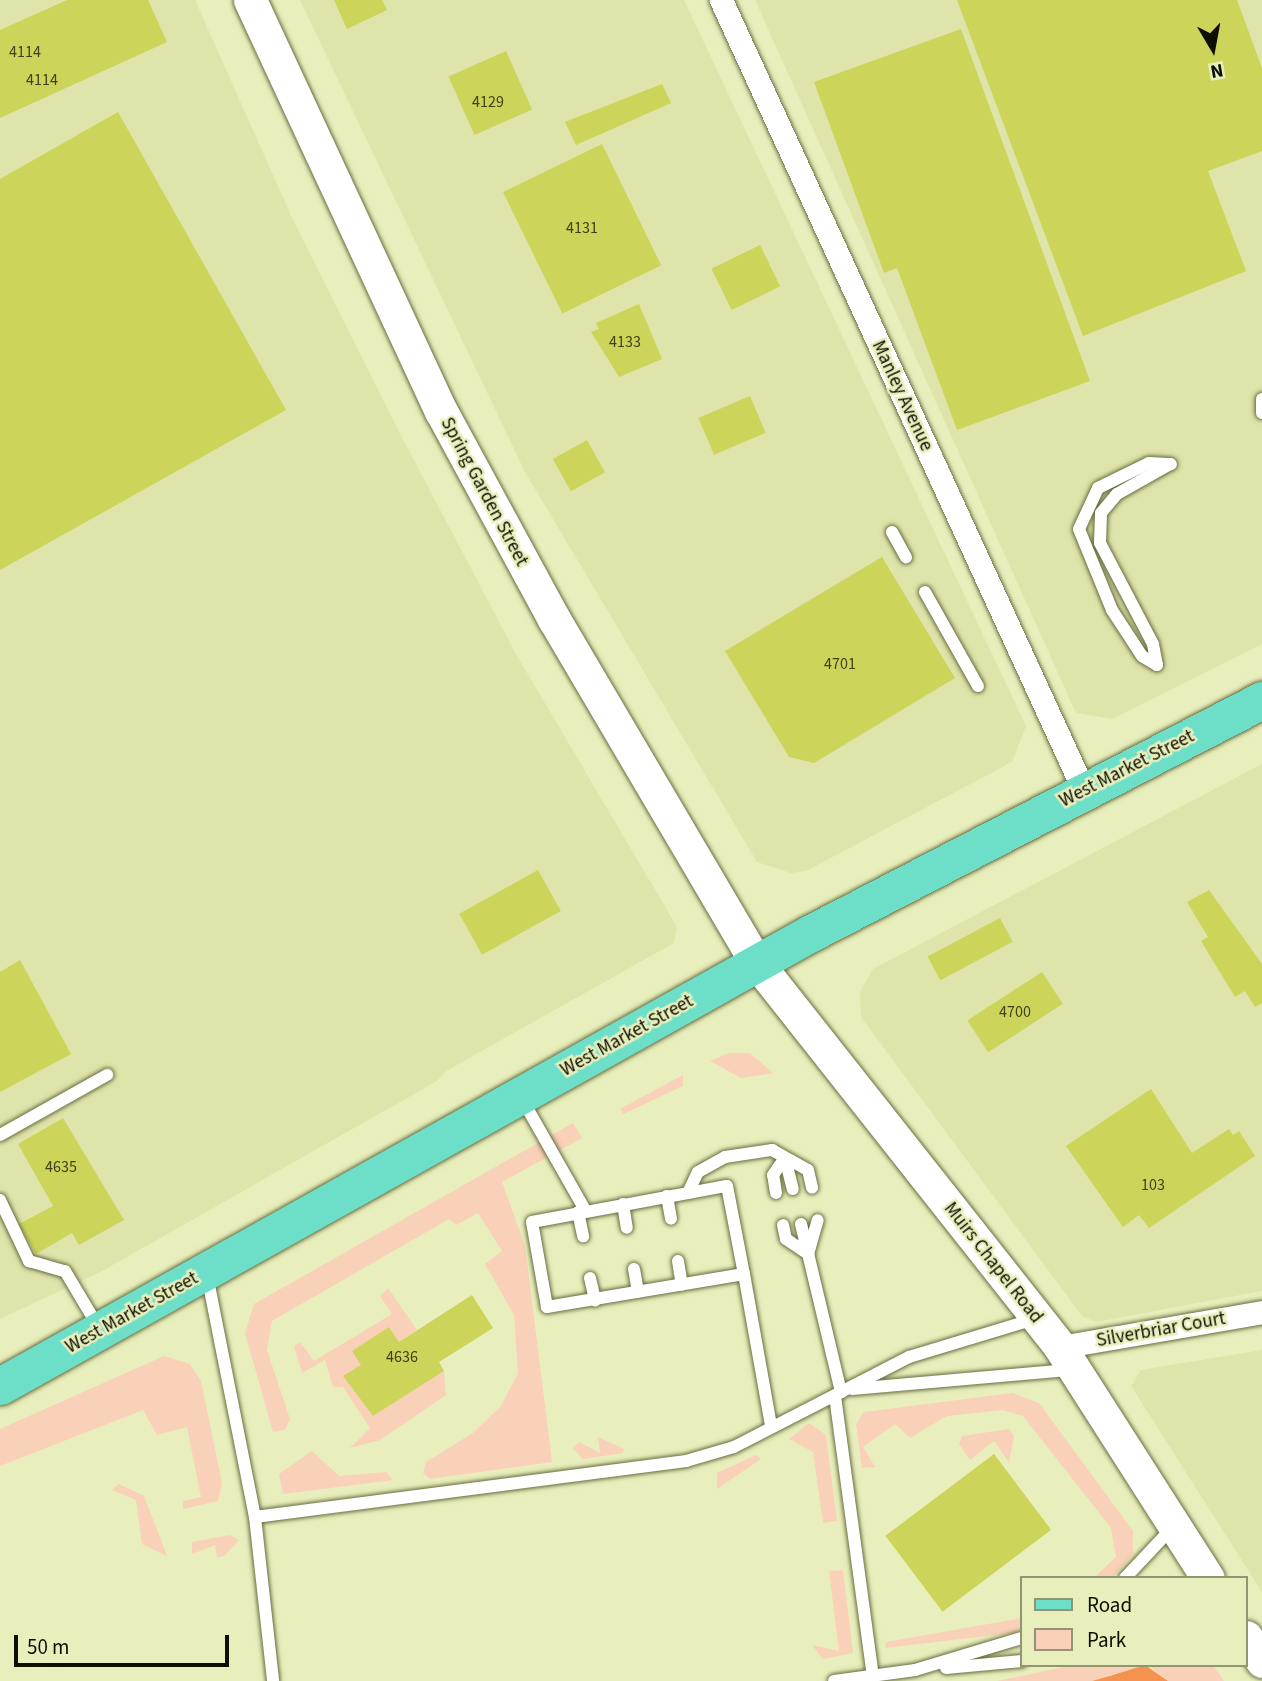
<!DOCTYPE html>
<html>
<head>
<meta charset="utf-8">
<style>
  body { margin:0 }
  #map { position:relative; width:1262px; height:1681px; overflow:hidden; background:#e9efbc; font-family:"Source Sans 3",sans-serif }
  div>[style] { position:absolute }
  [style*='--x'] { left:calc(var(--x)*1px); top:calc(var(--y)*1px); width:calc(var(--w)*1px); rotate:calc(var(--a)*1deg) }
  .built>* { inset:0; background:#dee4aa }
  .green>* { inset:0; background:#f9d0b8 }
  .forest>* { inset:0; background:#f6924f }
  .building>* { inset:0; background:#ccd45a; transform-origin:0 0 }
  .roads { filter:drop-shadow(0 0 2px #696d3f) drop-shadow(0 0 2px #696d3f) }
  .service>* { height:12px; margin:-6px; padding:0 6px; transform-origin:6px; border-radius:6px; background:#fff }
  .minor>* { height:23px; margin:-11.5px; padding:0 11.5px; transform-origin:11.5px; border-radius:11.5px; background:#fff }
  .secondary>* { height:33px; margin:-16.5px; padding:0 16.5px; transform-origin:16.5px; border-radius:16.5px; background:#fff }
  .primary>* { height:37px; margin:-18.5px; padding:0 18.5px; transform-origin:18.5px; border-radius:18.5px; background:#6ddfc9 }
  span { translate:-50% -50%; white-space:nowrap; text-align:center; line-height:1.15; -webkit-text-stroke:5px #e9efbc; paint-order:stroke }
  .number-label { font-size:16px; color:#3e4017 }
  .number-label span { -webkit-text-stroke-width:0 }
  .street-label { font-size:19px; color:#0e0f01 }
  .legend { position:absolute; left:1020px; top:1576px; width:228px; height:91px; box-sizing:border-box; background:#e9efbc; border:2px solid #919571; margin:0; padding:9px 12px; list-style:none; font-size:21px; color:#0e0f01 }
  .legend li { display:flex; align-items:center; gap:14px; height:35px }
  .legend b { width:35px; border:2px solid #919571 }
  .north { position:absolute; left:1178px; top:14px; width:70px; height:70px; -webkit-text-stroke:5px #e9efbc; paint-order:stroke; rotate:170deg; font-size:19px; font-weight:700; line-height:28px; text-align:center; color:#0e0f01 }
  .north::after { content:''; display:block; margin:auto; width:24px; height:32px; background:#0e0f01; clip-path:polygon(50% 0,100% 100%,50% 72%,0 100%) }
  .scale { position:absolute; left:14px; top:1635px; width:215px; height:32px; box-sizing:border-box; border:4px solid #0e0f01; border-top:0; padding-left:9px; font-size:21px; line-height:24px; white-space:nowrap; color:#0e0f01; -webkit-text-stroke:5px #e9efbc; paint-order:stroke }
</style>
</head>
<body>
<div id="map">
  <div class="built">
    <div style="clip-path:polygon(0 0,195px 0,294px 222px,395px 424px,516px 654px,677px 927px,674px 943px,446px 1071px,437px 1081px,102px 1271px,0 1319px)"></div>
    <div style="clip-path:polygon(300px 0,684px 0,1026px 726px,1012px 762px,806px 871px,791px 873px,757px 862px,525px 472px)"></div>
    <div style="clip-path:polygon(755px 0,1262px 0,1262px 644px,1112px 719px,1076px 713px)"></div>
    <div style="clip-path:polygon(1262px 764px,1262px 1291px,1096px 1322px,1082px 1316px,861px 1017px,860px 992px,873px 969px)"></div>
    <div style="clip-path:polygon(1262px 1350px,1262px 1592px,1131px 1386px,1141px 1370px)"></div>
  </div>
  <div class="green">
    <div style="clip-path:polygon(729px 1053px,750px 1053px,773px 1073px,741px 1078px,710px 1061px)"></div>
    <div style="clip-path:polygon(683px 1075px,683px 1086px,623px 1114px,620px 1109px)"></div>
    <div style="clip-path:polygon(573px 1123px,582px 1138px,502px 1182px,525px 1246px,552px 1462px,430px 1479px,423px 1473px,426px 1462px,473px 1433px,501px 1406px,518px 1373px,514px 1315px,485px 1264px,502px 1251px,478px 1213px,456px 1225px,449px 1219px,272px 1321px,267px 1350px,290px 1419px,285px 1430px,273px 1432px,245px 1333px,254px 1304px)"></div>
    <div style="clip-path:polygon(388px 1288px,417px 1330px,399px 1342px,389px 1327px,361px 1365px,344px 1377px,373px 1416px,444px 1371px,446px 1395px,380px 1440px,350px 1448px,370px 1428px,343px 1387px,333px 1387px,325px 1360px,302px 1373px,294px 1346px,300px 1342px,314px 1361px,392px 1314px,380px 1296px)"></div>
    <div style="clip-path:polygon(164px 1356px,190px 1364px,201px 1381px,222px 1483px,218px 1501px,183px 1509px,183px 1501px,201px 1497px,187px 1427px,157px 1435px,143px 1410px,0 1466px,0 1429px)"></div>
    <div style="clip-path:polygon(1013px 1393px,1039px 1403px,1133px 1531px,1133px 1554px,1112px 1578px,1094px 1578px,1116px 1557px,1111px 1528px,1023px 1416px,1003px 1410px,947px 1416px,910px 1438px,895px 1424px,863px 1447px,875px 1467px,862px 1468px,856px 1424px,864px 1412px)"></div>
    <div style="clip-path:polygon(809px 1423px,826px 1435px,837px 1521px,823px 1523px,813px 1452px,789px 1439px)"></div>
    <div style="clip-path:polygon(1009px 1429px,1014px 1436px,1009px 1462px,994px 1441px,970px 1460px,959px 1444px,962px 1436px)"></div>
    <div style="clip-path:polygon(598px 1437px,624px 1449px,623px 1453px,583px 1459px,573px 1448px,579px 1442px,600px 1453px)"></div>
    <div style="clip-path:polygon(312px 1451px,339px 1476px,386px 1472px,393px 1480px,283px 1494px,279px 1474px)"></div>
    <div style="clip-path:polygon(756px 1455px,761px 1459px,717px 1489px,717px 1473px)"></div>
    <div style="clip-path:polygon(119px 1484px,144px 1496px,167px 1556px,142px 1544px,136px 1500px,112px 1490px)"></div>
    <div style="clip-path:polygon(230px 1535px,239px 1540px,224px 1556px,217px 1557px,215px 1545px,192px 1554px,192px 1542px)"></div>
    <div style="clip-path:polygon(843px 1570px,853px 1653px,823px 1659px,812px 1645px,839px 1651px,829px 1571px)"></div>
    <div style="clip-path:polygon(1022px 1618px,1022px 1629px,1012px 1633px,885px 1648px,886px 1642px)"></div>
    <div style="clip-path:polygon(1074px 1665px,1145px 1665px,1092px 1681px,997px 1681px)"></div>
    <div style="clip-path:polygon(1149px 1665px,1213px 1665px,1224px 1681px,1168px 1681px)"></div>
  </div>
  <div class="forest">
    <div style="clip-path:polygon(1145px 1665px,1168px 1681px,1092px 1681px,1113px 1675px)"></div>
  </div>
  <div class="building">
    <div style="clip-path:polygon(67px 0,148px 0,167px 42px,0 118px,0 30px)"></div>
    <div style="clip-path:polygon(334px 0,382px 0,387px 10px,347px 29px)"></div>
    <div style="clip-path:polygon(957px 0,1237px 0,1262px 68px,1262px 151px,1208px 171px,1246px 271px,1083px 336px)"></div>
    <div style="clip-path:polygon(961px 29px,1090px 381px,957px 430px,897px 268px,884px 273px,814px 82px)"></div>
    <div style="left:506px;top:51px;width:64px;height:63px;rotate:66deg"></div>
    <div style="clip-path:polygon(662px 84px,671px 103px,576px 145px,565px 122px)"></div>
    <div style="clip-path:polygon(118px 112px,286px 410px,0 570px,0 179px)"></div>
    <div style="left:602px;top:144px;width:135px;height:110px;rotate:64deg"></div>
    <div style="left:760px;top:245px;width:46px;height:54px;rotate:64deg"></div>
    <div style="clip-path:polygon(639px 304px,662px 359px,619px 377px,591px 332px,599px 329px,596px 323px)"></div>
    <div style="left:750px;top:396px;width:40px;height:56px;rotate:67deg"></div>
    <div style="left:587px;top:440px;width:37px;height:39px;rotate:61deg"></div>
    <div style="clip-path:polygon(882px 557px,955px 678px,814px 763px,789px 757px,725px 651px)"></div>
    <div style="left:538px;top:870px;width:47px;height:90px;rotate:61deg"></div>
    <div style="clip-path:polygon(1209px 890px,1262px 964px,1262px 1003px,1255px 1007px,1245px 991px,1235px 997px,1201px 941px,1208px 937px,1187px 902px)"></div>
    <div style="left:1000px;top:918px;width:27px;height:82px;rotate:62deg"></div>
    <div style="clip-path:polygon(20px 960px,71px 1054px,0 1092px,0 972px)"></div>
    <div style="left:1042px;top:972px;width:38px;height:89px;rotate:57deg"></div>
    <div style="clip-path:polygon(1151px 1089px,1192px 1153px,1229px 1129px,1233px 1135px,1239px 1131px,1255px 1156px,1149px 1228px,1139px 1215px,1123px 1227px,1066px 1146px)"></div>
    <div style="clip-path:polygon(63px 1118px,124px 1220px,79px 1245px,72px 1233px,36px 1254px,19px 1224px,53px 1206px,18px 1144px)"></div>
    <div style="clip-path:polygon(472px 1295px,493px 1328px,439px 1362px,444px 1371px,373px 1416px,343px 1376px,361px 1365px,352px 1351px,389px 1327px,399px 1342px)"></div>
    <div style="left:994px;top:1454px;width:95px;height:136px;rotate:53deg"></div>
  </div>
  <div class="roads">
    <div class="service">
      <div style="--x:1262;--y:399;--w:14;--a:90"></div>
      <div style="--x:892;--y:532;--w:29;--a:61"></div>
      <div style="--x:925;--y:592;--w:108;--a:60.6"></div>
      <div style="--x:1157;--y:665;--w:17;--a:-149"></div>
      <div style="--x:1142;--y:656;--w:55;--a:-123.1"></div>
      <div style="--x:1112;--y:610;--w:87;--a:-112.2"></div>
      <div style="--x:1079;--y:529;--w:45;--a:-65.1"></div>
      <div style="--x:1098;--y:488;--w:57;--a:-26.1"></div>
      <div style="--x:1149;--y:463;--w:22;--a:3"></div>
      <div style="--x:1157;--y:665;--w:21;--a:-101"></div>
      <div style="--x:1153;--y:644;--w:114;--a:-117.7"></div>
      <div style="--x:1100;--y:543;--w:30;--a:-88"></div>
      <div style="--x:1101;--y:513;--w:25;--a:-50"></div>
      <div style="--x:1117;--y:494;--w:61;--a:-29.5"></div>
      <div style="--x:522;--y:1099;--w:128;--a:60.4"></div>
      <div style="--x:0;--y:1135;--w:123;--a:-29.3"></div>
      <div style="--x:785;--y:1158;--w:32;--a:76"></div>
      <div style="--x:688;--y:1193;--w:23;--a:-65"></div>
      <div style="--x:698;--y:1172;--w:31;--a:-29"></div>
      <div style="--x:725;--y:1157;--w:48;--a:-8.5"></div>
      <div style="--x:772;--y:1150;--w:41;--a:29.1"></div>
      <div style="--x:808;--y:1170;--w:18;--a:77"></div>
      <div style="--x:776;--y:1193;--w:18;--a:-99"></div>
      <div style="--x:773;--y:1175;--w:21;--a:-55"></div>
      <div style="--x:667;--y:1196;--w:23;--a:80"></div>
      <div style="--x:0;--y:1200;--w:68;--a:64.6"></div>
      <div style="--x:29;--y:1261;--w:37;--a:16"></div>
      <div style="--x:65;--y:1271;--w:66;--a:59.2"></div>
      <div style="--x:623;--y:1204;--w:24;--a:81"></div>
      <div style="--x:578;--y:1212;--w:25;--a:78"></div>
      <div style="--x:801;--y:1224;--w:173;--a:76.6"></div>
      <div style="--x:783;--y:1225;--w:14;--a:78"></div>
      <div style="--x:786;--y:1239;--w:27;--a:34"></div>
      <div style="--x:808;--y:1254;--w:35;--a:-74"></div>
      <div style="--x:678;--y:1261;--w:24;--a:81"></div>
      <div style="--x:634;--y:1269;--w:23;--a:80"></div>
      <div style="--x:744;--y:1274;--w:200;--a:170.5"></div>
      <div style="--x:547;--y:1307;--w:86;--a:-100"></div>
      <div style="--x:532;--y:1222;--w:198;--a:-10.5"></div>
      <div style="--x:727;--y:1186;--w:90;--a:79.1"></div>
      <div style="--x:744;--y:1274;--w:153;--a:79.9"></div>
      <div style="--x:207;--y:1275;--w:247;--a:78.8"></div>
      <div style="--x:255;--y:1517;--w:435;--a:-7.4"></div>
      <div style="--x:686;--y:1461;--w:50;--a:-16.3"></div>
      <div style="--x:734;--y:1447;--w:197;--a:-27.2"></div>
      <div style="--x:909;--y:1357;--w:132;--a:-16.8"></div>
      <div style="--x:590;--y:1278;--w:23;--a:77"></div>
      <div style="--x:852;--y:1389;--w:220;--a:-5"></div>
      <div style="--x:835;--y:1396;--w:283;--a:82.3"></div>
      <div style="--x:255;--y:1517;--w:165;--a:83.7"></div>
      <div style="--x:1125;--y:1578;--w:69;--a:-46.8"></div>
      <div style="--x:946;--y:1668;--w:76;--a:-5.3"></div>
      <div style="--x:834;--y:1681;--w:82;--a:-7.7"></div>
      <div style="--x:915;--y:1670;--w:112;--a:-16.7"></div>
    </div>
    <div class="minor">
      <div style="--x:721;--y:0;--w:870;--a:65.35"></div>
      <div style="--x:1060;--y:1347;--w:205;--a:-9.8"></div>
    </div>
    <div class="secondary">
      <div style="--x:250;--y:0;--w:453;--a:65.1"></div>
      <div style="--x:441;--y:411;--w:237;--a:61.5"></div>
      <div style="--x:554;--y:619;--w:399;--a:59.5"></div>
      <div style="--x:757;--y:963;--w:489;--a:51.7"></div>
      <div style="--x:1060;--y:1347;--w:274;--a:57.4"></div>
      <div style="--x:1246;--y:1637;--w:29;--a:56"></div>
    </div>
    <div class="primary">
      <div style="--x:0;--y:1386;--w:929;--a:-29.19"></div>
      <div style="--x:811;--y:933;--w:508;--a:-27.32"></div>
    </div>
  </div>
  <div class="number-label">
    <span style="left:25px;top:52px">4114</span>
    <span style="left:42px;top:80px">4114</span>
    <span style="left:488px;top:102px">4129</span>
    <span style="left:582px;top:228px">4131</span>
    <span style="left:625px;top:342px">4133</span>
    <span style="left:840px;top:664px">4701</span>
    <span style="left:1015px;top:1012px">4700</span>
    <span style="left:61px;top:1167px">4635</span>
    <span style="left:1153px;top:1185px">103</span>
    <span style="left:402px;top:1357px">4636</span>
  </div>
  <div class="street-label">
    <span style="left:902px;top:396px;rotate:65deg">Manley Avenue</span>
    <span style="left:484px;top:492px;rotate:62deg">Spring Garden Street</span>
    <span style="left:1127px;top:769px;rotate:-27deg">West Market Street</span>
    <span style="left:627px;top:1036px;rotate:-29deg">West Market Street</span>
    <span style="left:993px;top:1263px;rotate:52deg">Muirs Chapel Road</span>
    <span style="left:132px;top:1313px;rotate:-29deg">West Market Street</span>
    <span style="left:1161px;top:1330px;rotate:-10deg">Silverbriar Court</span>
  </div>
  <ul class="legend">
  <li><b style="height:9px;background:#6ddfc9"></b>Road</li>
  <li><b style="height:19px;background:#f9d0b8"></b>Park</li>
  </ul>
  <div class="north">N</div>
  <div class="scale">50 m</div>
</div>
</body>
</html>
